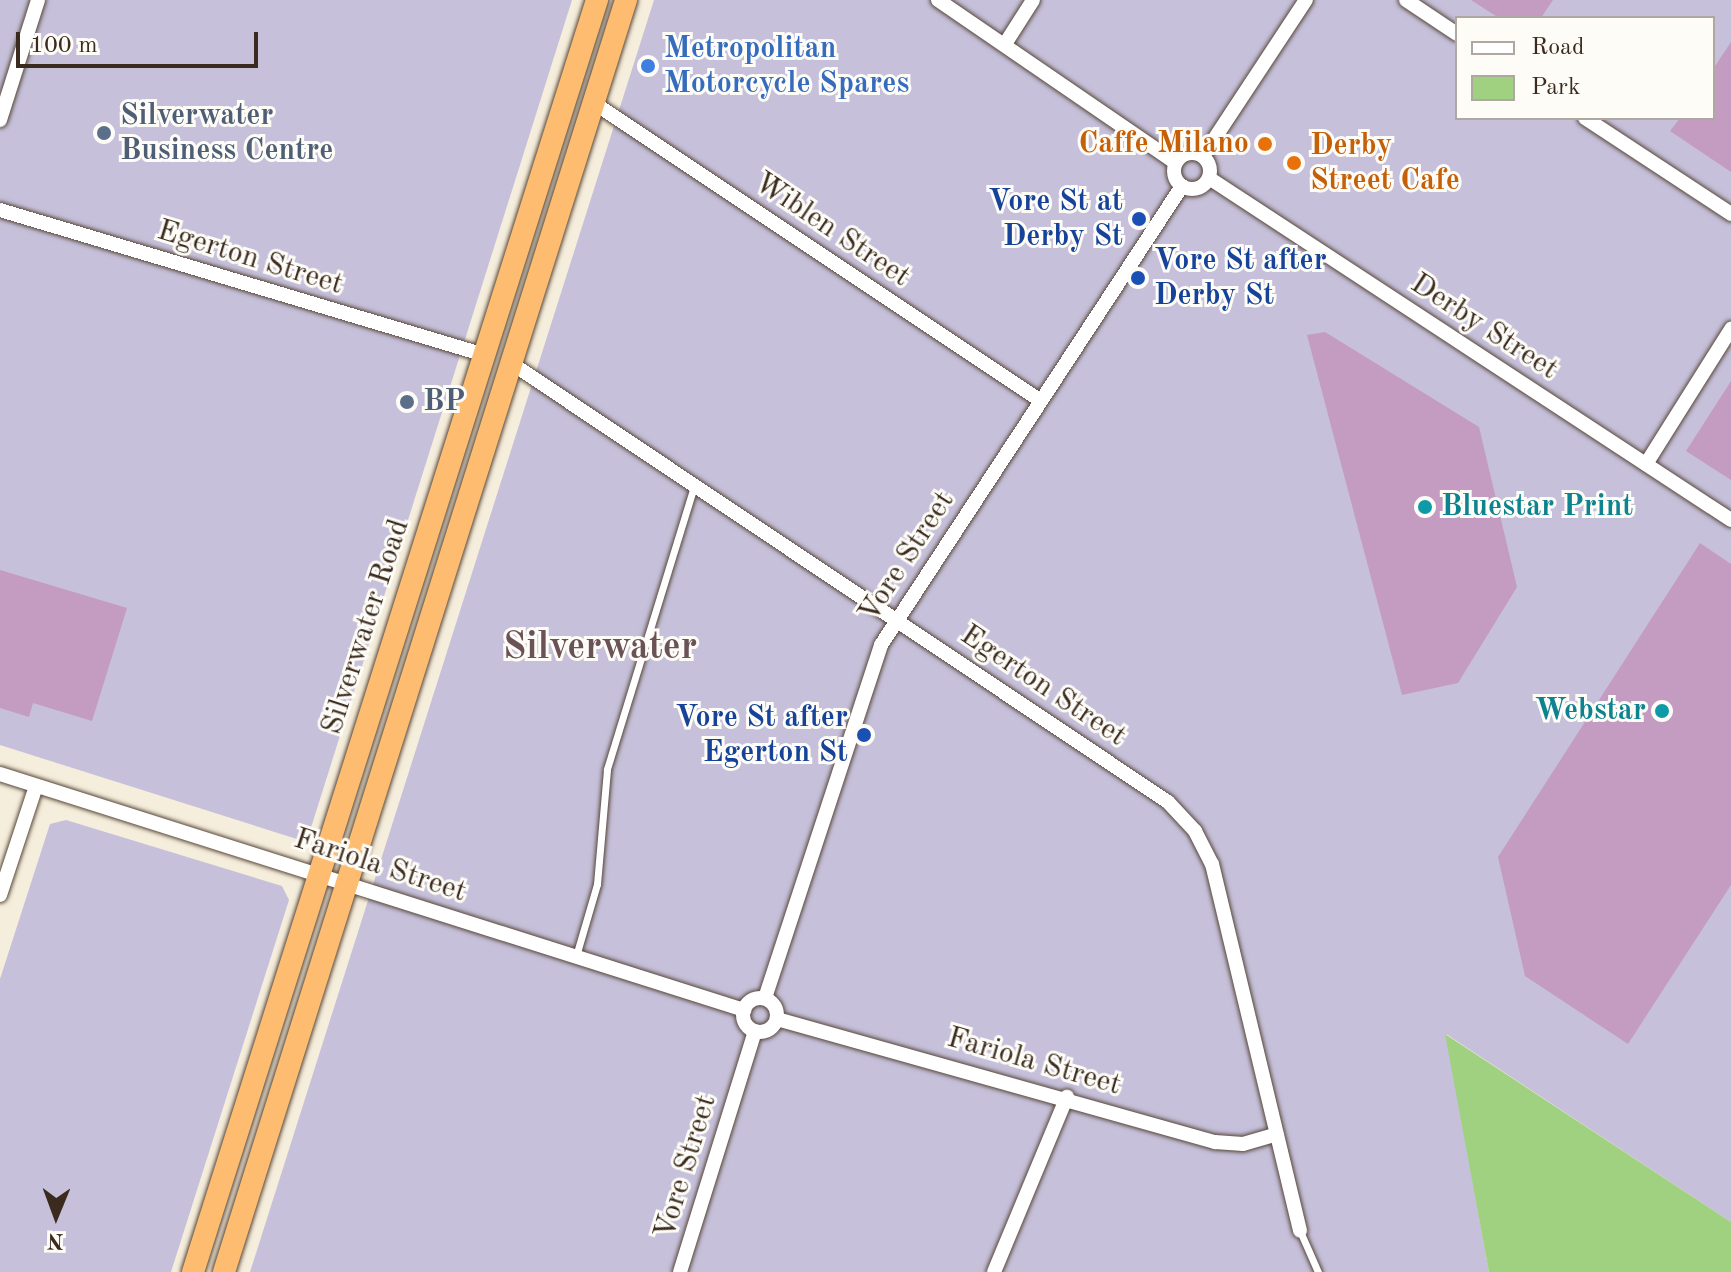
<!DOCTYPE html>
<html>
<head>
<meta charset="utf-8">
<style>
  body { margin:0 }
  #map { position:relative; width:1731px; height:1272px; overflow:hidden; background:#f6eedc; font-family:"Old Standard TT",serif }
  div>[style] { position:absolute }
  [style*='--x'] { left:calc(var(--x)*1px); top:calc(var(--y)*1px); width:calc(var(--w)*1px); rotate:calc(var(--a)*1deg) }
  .industrial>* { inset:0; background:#c6c0da }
  .green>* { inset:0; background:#a0d180 }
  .building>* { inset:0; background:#c49cc1 }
  .roads { filter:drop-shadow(0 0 2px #57473a) drop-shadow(0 0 2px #57473a) }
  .service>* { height:7px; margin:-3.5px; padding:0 3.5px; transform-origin:3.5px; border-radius:3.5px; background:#fff }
  .minor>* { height:14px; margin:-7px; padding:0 7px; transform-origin:7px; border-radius:7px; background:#fff }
  .minor>.ring { margin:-7px; padding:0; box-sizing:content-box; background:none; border:14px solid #fff; border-radius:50% }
  .trunk>* { height:22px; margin:-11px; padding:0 11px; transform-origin:11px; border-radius:11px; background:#fdbc6f }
  .dots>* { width:22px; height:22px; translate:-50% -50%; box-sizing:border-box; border:4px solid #fdfcf7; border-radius:50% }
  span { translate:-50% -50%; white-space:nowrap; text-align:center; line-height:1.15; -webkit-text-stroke:6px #fdfcf7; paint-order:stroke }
  .shop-label { font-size:30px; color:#366cbe; font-weight:700 }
  .left { translate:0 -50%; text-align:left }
  .service-label { font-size:30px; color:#4e5e75; font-weight:700 }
  .food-label { font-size:30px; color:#c56008; font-weight:700 }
  .right { translate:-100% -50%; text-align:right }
  .transit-label { font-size:30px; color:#164399; font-weight:700 }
  .street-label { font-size:30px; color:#3b2a1e }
  .culture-label { font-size:30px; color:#0d838f; font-weight:700 }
  .district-label { font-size:38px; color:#6b5257; font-weight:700 }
  .legend { position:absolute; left:1455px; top:16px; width:260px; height:104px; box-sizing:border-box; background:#fdfcf7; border:2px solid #afa8a0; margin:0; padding:10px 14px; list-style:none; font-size:24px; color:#3b2a1e }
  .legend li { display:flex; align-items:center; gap:16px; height:40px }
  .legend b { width:40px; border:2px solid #afa8a0 }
  .north { position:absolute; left:16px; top:1176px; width:80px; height:80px; -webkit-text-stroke:6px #fdfcf7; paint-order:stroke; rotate:181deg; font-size:22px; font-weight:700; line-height:32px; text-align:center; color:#3b2a1e }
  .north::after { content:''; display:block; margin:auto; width:28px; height:36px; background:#3b2a1e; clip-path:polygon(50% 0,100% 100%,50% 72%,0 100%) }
  .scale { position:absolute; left:16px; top:32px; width:242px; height:36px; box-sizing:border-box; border:4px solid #3b2a1e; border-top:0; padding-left:10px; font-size:24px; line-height:28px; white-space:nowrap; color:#3b2a1e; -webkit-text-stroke:6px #fdfcf7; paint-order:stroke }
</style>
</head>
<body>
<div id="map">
  <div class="industrial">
    <div style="clip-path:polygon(0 0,572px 0,309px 834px,300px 840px,0 745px)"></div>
    <div style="clip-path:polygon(evenodd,654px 0,1731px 0,1731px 1222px,1446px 1034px,1489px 1272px,250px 1272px,654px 0,1457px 18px,1713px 18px,1713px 118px,1457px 118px,1457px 18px)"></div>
    <div style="clip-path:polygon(66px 820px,282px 886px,289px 900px,171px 1272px,0 1272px,0 979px,50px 824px)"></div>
  </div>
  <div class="green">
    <div style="clip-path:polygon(1445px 1034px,1731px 1222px,1731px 1272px,1489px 1272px)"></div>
  </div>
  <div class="building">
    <div style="clip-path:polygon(1471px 0,1553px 0,1541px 18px,1499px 18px)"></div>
    <div style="clip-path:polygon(1731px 42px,1731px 172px,1670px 131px,1680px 118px,1713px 118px,1713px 69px)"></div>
    <div style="clip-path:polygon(1325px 332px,1479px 427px,1517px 587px,1458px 683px,1402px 695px,1307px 335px)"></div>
    <div style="clip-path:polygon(1731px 381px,1731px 480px,1686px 451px)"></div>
    <div style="clip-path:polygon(1700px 543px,1731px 564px,1731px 885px,1628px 1044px,1525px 976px,1498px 857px)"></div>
    <div style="clip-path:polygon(0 570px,127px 608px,92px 721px,33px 703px,29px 717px,0 708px)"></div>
  </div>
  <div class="roads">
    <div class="service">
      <div style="--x:576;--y:956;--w:75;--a:-73.7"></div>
      <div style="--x:597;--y:884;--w:115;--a:-85"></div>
      <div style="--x:607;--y:769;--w:295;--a:-72.9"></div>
      <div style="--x:1300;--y:1231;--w:45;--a:66.3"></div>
    </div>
    <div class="minor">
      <div style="--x:938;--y:0;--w:287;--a:34.4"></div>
      <div style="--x:1406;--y:0;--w:61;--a:33.7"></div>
      <div style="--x:1005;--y:44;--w:52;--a:-57.5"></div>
      <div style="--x:594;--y:103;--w:537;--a:33.69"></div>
      <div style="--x:1585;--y:118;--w:175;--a:33.3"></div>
      <div style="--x:0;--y:120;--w:126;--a:-72.4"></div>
      <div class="ring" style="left:1174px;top:153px;width:22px;height:22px"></div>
      <div style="--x:1203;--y:156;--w:187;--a:-56.6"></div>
      <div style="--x:1209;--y:178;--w:624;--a:33.23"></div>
      <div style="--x:0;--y:210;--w:506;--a:16.65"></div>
      <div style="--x:511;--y:363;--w:790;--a:33.75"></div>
      <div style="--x:1168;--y:802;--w:40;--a:47"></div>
      <div style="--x:1195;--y:831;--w:37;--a:63"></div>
      <div style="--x:1212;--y:864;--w:377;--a:76.5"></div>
      <div style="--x:1646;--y:464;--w:160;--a:-57.8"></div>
      <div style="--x:0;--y:774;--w:781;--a:17.6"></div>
      <div style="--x:0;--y:895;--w:115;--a:-71.7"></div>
      <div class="ring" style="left:743px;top:998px;width:20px;height:20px"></div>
      <div style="--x:765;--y:998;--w:372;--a:-71.8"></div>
      <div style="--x:881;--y:645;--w:549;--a:-56.74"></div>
      <div style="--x:777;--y:1019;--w:455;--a:15.7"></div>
      <div style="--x:1215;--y:1142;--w:28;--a:4"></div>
      <div style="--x:1243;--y:1144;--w:35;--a:-16"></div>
      <div style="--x:680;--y:1272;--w:252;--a:-72.7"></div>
      <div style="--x:994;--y:1272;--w:190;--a:-67.4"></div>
    </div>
    <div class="trunk">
      <div style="--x:193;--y:1272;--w:1335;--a:-72.38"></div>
      <div style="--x:224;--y:1272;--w:1334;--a:-72.46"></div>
    </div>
  </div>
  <div class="dots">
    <div style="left:648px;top:66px;background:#3f7fe0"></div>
    <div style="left:104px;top:133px;background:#5c6f8a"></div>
    <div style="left:1265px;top:144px;background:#e8710a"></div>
    <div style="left:1294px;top:163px;background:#e8710a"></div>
    <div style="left:1139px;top:219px;background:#1a4fb4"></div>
    <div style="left:1138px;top:278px;background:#1a4fb4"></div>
    <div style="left:407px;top:402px;background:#5c6f8a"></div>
    <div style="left:1425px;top:507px;background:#0f9aa8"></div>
    <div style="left:1662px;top:711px;background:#0f9aa8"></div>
    <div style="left:864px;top:735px;background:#1a4fb4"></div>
  </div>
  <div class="shop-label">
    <span class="left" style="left:664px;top:66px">Metropolitan<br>Motorcycle Spares</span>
  </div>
  <div class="service-label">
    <span class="left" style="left:120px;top:133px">Silverwater<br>Business Centre</span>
    <span class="left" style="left:423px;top:402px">BP</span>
  </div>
  <div class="food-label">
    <span class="right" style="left:1249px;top:144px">Caffe Milano</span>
    <span class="left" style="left:1310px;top:163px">Derby<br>Street Cafe</span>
  </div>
  <div class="transit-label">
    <span class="right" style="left:1123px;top:219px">Vore St at<br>Derby St</span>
    <span class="left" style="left:1154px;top:278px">Vore St after<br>Derby St</span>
    <span class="right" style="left:848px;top:735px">Vore St after<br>Egerton St</span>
  </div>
  <div class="street-label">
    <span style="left:832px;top:230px;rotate:34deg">Wiblen Street</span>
    <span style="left:250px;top:258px;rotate:17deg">Egerton Street</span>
    <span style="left:1484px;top:327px;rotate:33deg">Derby Street</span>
    <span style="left:907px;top:557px;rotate:-57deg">Vore Street</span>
    <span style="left:366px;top:627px;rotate:-72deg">Silverwater Road</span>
    <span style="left:1043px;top:686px;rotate:34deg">Egerton Street</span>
    <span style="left:380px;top:866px;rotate:18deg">Fariola Street</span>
    <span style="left:1034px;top:1062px;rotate:16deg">Fariola Street</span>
    <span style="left:686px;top:1167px;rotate:-73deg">Vore Street</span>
  </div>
  <div class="culture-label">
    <span class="left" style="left:1441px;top:507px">Bluestar Print</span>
    <span class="right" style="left:1646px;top:711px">Webstar</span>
  </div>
  <div class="district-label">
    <span style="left:600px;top:649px">Silverwater</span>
  </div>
  <ul class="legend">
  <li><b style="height:10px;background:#fff"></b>Road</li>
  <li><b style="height:22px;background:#a0d180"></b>Park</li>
  </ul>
  <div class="north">N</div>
  <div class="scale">100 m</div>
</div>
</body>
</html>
